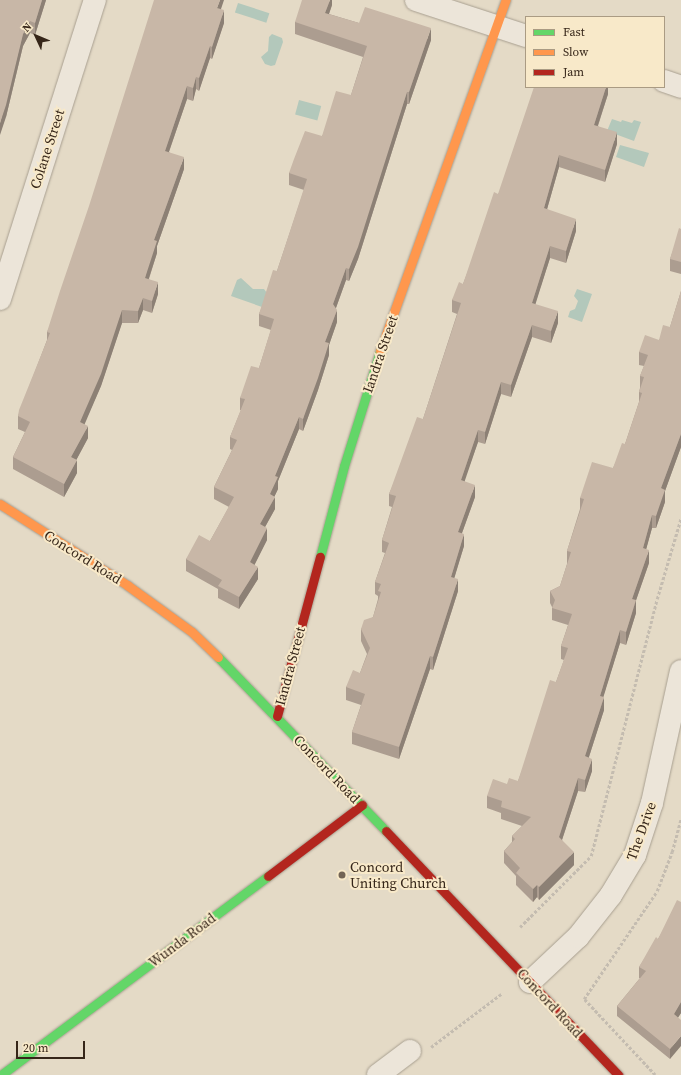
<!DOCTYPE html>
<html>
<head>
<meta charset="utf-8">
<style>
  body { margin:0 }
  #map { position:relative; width:681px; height:1075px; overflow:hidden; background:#e4dac6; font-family:"Source Serif 4",serif }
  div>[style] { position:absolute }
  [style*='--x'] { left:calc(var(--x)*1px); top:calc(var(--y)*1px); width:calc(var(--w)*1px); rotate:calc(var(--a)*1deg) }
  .water>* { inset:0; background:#b3c8bb; transform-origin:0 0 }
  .path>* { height:2.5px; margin-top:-1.25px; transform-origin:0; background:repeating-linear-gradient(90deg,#c4bcb0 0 3px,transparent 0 5px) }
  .roads { filter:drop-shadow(0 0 1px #a89f90) drop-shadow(0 0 1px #a89f90) }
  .street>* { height:22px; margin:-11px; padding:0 11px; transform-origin:11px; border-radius:11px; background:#ece5d9 }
  .fast>* { height:9px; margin:-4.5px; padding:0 4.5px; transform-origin:4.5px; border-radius:4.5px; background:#63d668 }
  .slow>* { height:9px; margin:-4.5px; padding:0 4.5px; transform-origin:4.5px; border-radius:4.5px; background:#ff974d }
  .jam>* { height:9px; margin:-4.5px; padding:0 4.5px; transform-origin:4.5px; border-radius:4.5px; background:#b3261e }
  .wall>* { inset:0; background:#ac9d90 }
  .shaded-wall>* { inset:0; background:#8c8075 }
  .building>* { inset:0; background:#c8b7a7 }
  .dots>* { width:11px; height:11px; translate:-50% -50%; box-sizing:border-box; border:2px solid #f8e9c9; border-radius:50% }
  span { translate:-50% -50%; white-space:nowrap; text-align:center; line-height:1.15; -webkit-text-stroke:4px #f8e9c9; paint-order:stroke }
  .street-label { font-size:14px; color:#362619 }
  .poi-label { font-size:14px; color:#362619 }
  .left { translate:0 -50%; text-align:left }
  .legend { position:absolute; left:525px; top:16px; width:140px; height:72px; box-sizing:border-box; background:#f8e9c9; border:1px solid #aa9b83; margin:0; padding:5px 7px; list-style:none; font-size:12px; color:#362619 }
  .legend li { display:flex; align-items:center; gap:8px; height:20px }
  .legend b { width:20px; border:1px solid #aa9b83 }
  .north { position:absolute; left:16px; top:16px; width:40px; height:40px; -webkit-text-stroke:3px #f8e9c9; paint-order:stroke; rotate:314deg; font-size:11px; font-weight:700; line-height:16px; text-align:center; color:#362619 }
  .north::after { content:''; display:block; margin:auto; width:14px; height:18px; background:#362619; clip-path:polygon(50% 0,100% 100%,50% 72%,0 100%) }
  .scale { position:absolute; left:16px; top:1041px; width:69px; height:18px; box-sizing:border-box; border:2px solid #362619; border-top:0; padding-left:5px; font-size:12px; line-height:14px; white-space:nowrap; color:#362619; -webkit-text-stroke:3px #f8e9c9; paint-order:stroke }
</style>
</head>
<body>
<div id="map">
  <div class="water">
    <div style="left:238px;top:3px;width:33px;height:10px;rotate:18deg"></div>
    <div style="clip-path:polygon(272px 34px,282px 38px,283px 42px,275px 65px,271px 66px,265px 64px,261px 57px,268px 51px,269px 37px)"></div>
    <div style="left:299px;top:100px;width:23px;height:15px;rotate:15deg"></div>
    <div style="clip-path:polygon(612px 119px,621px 122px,622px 120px,632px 123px,634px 120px,641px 122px,634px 141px,607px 131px)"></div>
    <div style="clip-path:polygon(620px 145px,649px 153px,644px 167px,616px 157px)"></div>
    <div style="clip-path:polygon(241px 278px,253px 289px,264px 289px,267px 293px,262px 307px,231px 296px,237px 280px)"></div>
    <div style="clip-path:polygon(577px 289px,592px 294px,582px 322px,568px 317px,570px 311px,575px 309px,578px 301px,574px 296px)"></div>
  </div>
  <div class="path">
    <div style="--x:520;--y:927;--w:100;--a:-45"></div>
    <div style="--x:591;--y:856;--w:265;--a:-75.6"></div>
    <div style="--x:657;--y:599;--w:84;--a:-73.5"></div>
    <div style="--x:431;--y:1047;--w:88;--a:-37.1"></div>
    <div style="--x:655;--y:1075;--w:104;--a:-133.1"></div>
    <div style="--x:584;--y:999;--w:130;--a:-55.9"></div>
    <div style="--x:657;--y:891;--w:42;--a:-69"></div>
    <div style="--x:672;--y:852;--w:35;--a:-75"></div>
  </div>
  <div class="roads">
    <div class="street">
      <div style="--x:416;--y:0;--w:116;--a:18.1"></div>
      <div style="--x:664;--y:81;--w:18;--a:19"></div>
      <div style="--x:0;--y:299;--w:314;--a:-72.4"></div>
      <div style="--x:530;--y:982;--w:66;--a:-43.2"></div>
      <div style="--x:578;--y:937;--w:53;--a:-51.8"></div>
      <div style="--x:611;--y:895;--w:47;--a:-59"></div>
      <div style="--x:635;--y:855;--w:55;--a:-71.9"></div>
      <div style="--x:652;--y:803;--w:135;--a:-77.6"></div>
      <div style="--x:378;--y:1075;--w:40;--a:-37"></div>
    </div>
    <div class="fast">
      <div style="--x:320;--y:557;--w:94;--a:-75.2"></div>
      <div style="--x:344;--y:466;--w:121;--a:-72.6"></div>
      <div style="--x:218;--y:657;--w:242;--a:46"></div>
      <div style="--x:1;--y:1075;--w:333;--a:-36.7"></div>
    </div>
    <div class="slow">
      <div style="--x:380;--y:351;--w:373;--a:-70.3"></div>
      <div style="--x:0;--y:504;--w:151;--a:32.5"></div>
      <div style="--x:127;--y:585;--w:80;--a:35.9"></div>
      <div style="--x:192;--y:632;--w:36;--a:44"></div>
    </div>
    <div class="jam">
      <div style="--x:277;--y:716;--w:165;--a:-74.9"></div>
      <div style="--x:386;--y:831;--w:337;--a:46.4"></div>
      <div style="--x:268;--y:876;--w:118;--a:-37.1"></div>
    </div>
  </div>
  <div class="wall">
    <div style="clip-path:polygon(0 0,46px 0,35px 35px,30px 33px,23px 46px,6px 117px)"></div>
    <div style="clip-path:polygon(332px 0,332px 5px,329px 14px,359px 23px,431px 40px,409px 104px,407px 104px,358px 259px,349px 281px,346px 280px,336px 308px,337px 322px,329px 345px,329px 355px,318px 390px,303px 431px,299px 429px,278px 481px,278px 489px,274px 497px,275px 509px,265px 527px,267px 540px,254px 565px,258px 579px,239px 609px,218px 598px,218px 589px,186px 571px,186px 559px,210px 541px,229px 507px,214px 499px,214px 487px,232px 450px,230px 449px,230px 437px,241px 410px,240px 410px,240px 398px,259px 368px,271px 330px,259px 326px,259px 314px,277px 271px,304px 190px,289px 185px,289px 173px,322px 136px,351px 95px,363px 57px,295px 34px,295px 22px)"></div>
    <div style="clip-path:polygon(221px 9px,224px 23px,212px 59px,210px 58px,199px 91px,196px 89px,193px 101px,187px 99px,169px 152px,184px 169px,157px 246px,157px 253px,149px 279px,158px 294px,152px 313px,143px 310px,138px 323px,122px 323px,101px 386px,84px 424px,88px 438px,76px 460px,77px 473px,64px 497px,13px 469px,13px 457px,25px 432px,18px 429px,18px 416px,47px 340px,47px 332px)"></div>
    <div style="clip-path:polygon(608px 87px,608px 94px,598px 126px,617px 144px,605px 182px,559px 167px,547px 209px,576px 231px,566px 263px,550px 258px,535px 304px,558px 323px,551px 343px,532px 337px,511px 397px,501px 394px,485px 444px,478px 442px,464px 481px,475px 497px,462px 533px,464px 546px,454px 578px,458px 591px,433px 670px,430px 669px,399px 759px,352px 744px,352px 732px,361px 705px,346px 700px,346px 687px,360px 673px,367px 654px,361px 641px,361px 629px,373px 617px,378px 599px,378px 596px,375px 594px,375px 582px,385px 553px,382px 552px,382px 540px,392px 507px,389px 506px,389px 494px,423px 419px,457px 314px,452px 312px,452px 300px,463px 284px,498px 194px)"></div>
    <div style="clip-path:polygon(681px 229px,681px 274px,670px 271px,670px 259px)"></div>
    <div style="clip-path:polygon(681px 291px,681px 447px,665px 491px,665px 502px,656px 528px,652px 528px,646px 549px,649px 563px,636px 600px,636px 613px,626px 645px,620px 643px,603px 697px,604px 710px,589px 757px,592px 771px,585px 792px,578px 791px,562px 840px,574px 865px,539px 900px,537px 897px,533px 902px,516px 885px,516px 876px,504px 863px,504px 851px,512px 842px,512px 836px,522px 826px,501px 819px,501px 813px,487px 808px,487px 796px,507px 784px,518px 781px,556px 682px,564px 660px,561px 659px,561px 646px,568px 625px,552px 620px,552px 607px,550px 603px,550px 591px,560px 586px,567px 564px,567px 551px,580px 509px,580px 498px,613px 468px,625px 444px,639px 402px,639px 392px,640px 388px,640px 376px,644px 366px,639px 365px,639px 352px,659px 340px,670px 327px)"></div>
    <div style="clip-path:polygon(681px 902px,681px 1013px,678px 1017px,670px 1059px,617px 1016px,617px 1006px,640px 978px,639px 978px,639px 967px,658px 939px)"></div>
  </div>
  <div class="shaded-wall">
    <div style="clip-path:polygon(42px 0,46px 0,35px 35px,35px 23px)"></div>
    <div style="clip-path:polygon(220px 0,224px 0,217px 21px,217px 8px)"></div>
    <div style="clip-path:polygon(330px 0,332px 0,332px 5px,325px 25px,325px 13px)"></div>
    <div style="clip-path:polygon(224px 10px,224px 23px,212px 59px,212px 47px)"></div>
    <div style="clip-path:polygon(30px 21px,30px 33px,23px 46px,6px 117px,0 135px,0 123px,23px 34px)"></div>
    <div style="clip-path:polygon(431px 28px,431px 40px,409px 104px,409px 92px)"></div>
    <div style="clip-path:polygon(210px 46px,210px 58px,199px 91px,199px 78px)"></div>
    <div style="clip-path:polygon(196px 77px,196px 89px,193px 101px,193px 88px)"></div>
    <div style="clip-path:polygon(187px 86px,187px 99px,165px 163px,165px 151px)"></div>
    <div style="clip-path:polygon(606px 87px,608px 87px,608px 94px,594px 137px,594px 125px)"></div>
    <div style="clip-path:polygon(407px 92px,407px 104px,358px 259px,349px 281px,349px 269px)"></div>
    <div style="clip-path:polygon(617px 132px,617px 144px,605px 182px,605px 170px)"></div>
    <div style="clip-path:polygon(559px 155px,559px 167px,544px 220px,544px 208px)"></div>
    <div style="clip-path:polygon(184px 157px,184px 169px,157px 246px,157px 253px,145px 290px,145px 278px,154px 240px)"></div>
    <div style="clip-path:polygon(576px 219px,576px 231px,566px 263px,566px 251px)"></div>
    <div style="clip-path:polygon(550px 246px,550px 258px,532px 315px,532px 303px)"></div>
    <div style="clip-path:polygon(346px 268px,346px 280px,333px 316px,333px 304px)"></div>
    <div style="clip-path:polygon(158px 282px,158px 294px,152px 313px,152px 301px)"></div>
    <div style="clip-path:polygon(143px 298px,143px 310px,138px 323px,138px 311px)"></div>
    <div style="clip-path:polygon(122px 310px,122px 323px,101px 386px,80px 435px,80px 422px)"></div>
    <div style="clip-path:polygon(337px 310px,337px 322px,329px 345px,329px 355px,318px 390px,303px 431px,303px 419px,325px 342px)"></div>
    <div style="clip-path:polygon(558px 311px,558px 323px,551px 343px,551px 331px)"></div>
    <div style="clip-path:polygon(532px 325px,532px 337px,511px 397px,511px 385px)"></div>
    <div style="clip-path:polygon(501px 382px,501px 394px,485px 444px,485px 432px)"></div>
    <div style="clip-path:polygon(299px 417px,299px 429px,278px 481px,278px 489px,270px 506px,270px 494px,275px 476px)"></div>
    <div style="clip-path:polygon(88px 426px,88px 438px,71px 470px,71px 457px)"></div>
    <div style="clip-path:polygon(478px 430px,478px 442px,461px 492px,461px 480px)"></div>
    <div style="clip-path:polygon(681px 434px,681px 447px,665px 491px,665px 502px,656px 528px,656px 516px,661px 488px)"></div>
    <div style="clip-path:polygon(77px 460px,77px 473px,64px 497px,64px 484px)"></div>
    <div style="clip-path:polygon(475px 485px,475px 497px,458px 544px,458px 532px)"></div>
    <div style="clip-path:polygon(275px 497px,275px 509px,260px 536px,260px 524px)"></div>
    <div style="clip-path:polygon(652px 515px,652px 528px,643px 561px,643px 548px)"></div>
    <div style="clip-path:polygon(267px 528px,267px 540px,250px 574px,250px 562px)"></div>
    <div style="clip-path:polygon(464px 534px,464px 546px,451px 589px,451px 577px)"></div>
    <div style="clip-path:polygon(649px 550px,649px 563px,632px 612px,632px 599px)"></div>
    <div style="clip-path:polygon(258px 567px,258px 579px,239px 609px,239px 597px)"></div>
    <div style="clip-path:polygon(458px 579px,458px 591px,433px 670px,433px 657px)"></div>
    <div style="clip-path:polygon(636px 600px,636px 613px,626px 645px,626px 632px)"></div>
    <div style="clip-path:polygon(620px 630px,620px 643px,600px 708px,600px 696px)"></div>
    <div style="clip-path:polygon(430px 656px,430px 669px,399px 759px,399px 747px)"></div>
    <div style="clip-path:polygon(604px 697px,604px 710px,585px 769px,585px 756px)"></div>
    <div style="clip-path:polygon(592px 759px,592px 771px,585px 792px,585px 780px)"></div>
    <div style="clip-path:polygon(578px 778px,578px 791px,559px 849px,559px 837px)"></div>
    <div style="clip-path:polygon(574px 852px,574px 865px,539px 900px,539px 887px)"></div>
    <div style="clip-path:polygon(537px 885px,537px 897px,533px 902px,533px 889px)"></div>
    <div style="clip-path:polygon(681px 1002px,681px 1013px,674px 1024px,674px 1014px)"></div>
    <div style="clip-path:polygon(681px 1036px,681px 1046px,670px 1059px,670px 1049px)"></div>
  </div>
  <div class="building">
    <div style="clip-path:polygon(0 0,42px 0,35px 23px,30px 21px,23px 34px,6px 105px,0 123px)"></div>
    <div style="clip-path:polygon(154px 0,220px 0,217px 8px,224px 10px,212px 47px,210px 46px,199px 78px,196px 77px,193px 88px,187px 86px,165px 151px,184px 157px,154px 240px,157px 241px,145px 278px,158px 282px,152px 301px,143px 298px,138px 311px,122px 310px,101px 374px,80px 422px,88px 426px,71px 457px,77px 460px,64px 484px,13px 457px,30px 422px,18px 416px,19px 410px,50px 333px,47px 332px,60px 291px,89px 206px)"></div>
    <div style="clip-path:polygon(302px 0,330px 0,325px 13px,359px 23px,365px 7px,431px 28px,409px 92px,407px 92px,358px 247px,349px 269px,346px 268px,333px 304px,337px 310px,325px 342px,329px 343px,318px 378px,303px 419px,299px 417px,275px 476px,278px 477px,270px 494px,275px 497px,260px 524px,267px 528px,250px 562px,258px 567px,239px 597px,218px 586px,222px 580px,186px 559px,199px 535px,210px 541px,234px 497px,214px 487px,237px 440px,230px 437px,245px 399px,240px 398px,251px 366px,259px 368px,274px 319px,259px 314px,273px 270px,277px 271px,307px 179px,289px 173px,294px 159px,305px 131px,322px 136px,336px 91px,351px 95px,367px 46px,295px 22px)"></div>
    <div style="clip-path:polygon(534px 87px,606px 87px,594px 125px,617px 132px,605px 170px,559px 155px,544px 208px,576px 219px,566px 251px,550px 246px,532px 303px,558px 311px,551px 331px,532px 325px,511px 385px,501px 382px,485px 432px,478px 430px,461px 480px,475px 485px,458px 532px,464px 534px,451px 577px,458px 579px,433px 657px,430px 656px,399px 747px,352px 732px,365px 694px,346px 687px,353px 670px,360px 673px,370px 648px,361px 629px,364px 620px,373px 617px,381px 592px,378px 591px,381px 584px,375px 582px,389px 543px,382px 540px,396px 496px,389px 494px,417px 417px,423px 419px,461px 303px,452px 300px,459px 282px,463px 284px,494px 192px,498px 194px)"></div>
    <div style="clip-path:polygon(679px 228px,681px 229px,681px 262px,670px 259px)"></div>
    <div style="clip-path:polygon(681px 291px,681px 434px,661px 488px,665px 490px,656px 516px,652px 515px,643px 548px,649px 550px,632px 599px,636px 600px,626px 632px,620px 630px,600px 696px,604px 697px,585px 756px,592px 759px,585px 780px,578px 778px,559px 837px,574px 852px,539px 887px,537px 885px,533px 889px,516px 873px,520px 868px,504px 851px,515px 839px,512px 836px,531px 817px,501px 807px,502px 801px,487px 796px,493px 779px,507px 784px,509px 778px,518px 781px,550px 680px,556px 682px,568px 648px,561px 646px,572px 614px,552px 608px,555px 600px,550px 591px,560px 586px,571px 552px,567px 551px,584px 499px,580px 498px,592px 462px,613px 468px,622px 443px,625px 444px,642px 393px,639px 392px,644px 377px,640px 376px,648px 355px,639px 352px,645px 335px,659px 340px,663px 325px,670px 327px)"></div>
    <div style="clip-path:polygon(677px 900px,681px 902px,681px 1002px,674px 1014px,681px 1020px,681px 1036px,670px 1049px,617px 1006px,646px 971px,639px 967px,656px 937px,658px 939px)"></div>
  </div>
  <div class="dots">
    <div style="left:342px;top:875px;background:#736556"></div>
  </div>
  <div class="street-label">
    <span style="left:47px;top:149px;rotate:-72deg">Colane Street</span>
    <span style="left:380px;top:354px;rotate:-71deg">Iandra Street</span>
    <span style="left:83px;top:557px;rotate:32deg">Concord Road</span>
    <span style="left:290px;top:666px;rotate:-75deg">Iandra Street</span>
    <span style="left:327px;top:769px;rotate:46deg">Concord Road</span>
    <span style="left:641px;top:831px;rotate:-70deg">The Drive</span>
    <span style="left:182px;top:940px;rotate:-37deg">Wunda Road</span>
    <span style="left:550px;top:1003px;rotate:47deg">Concord Road</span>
  </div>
  <div class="poi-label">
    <span class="left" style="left:350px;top:875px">Concord<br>Uniting Church</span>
  </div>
  <ul class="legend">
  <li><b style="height:5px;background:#63d668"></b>Fast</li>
  <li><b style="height:5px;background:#ff974d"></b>Slow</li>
  <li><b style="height:5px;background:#b3261e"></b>Jam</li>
  </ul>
  <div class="north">N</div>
  <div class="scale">20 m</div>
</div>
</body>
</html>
